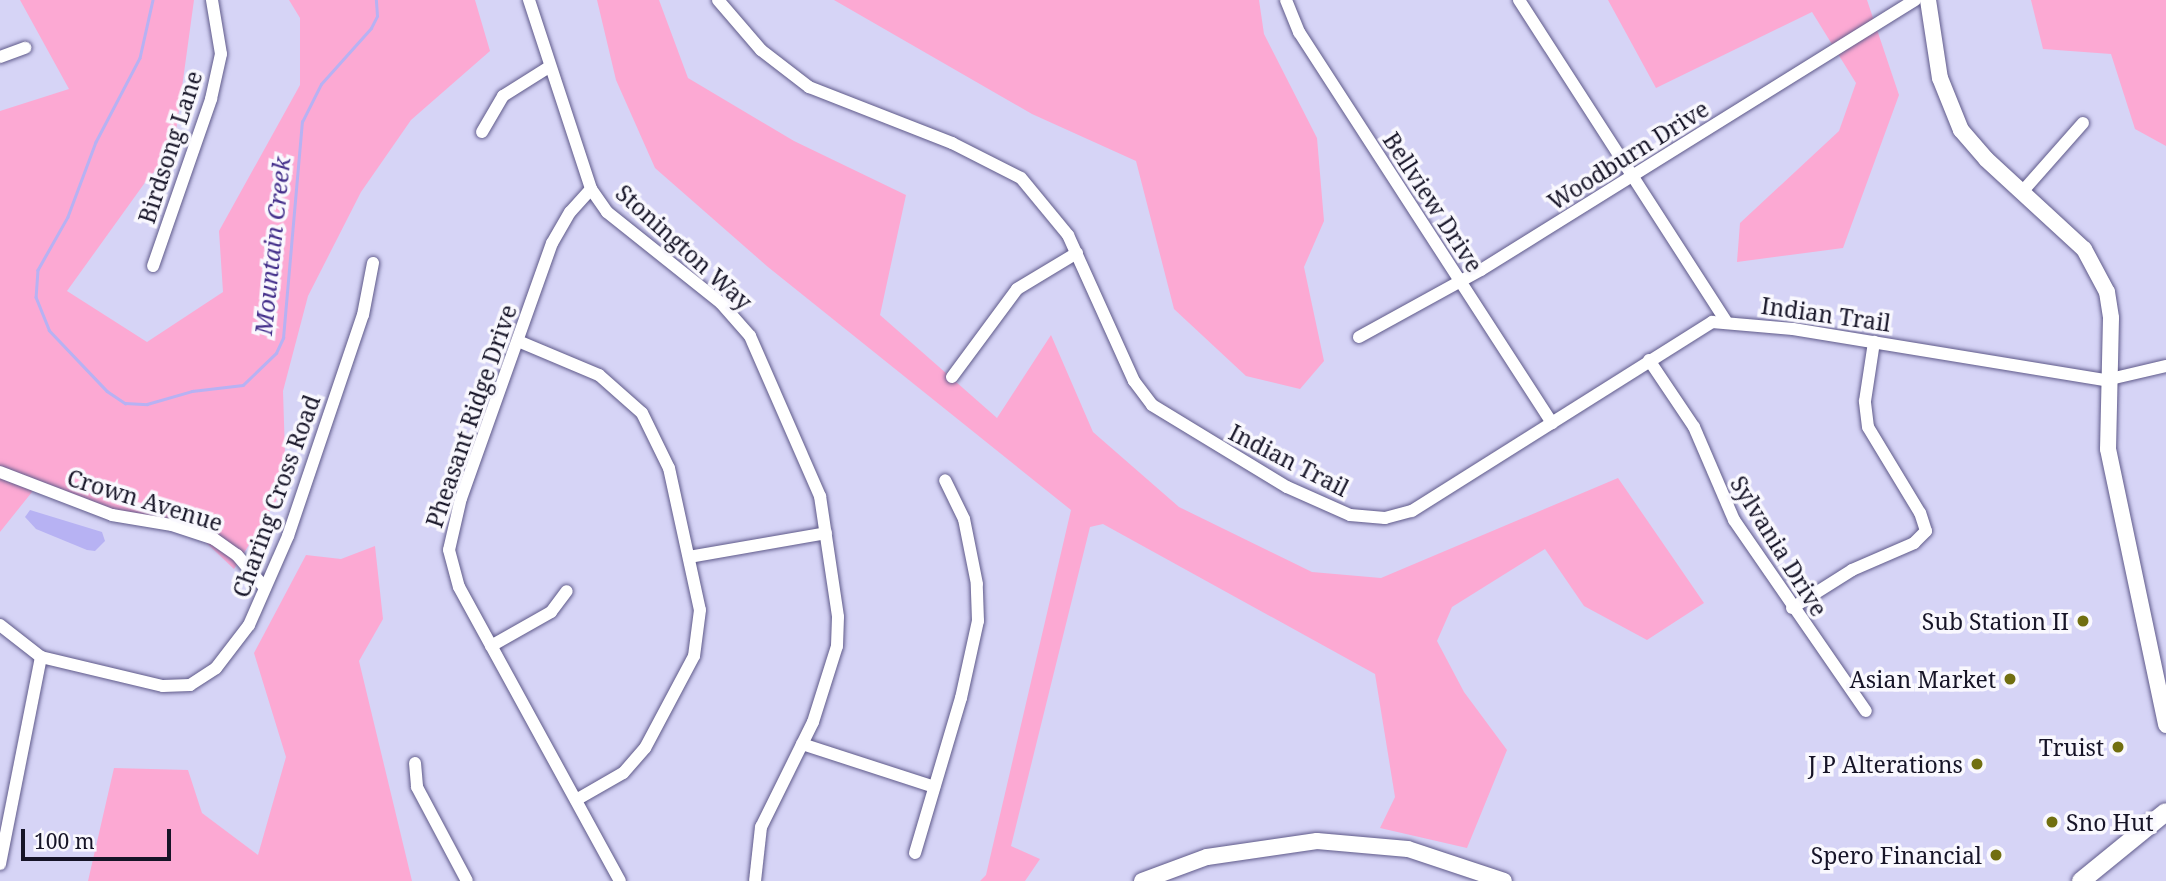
<!DOCTYPE html>
<html>
<head>
<meta charset="utf-8">
<style>
  body { margin:0 }
  #map { position:relative; width:2166px; height:881px; overflow:hidden; background:#d6d4f6; font-family:"Noto Serif",serif }
  div>[style] { position:absolute }
  [style*='--x'] { left:calc(var(--x)*1px); top:calc(var(--y)*1px); width:calc(var(--w)*1px); rotate:calc(var(--a)*1deg) }
  .green>* { inset:0; background:#fca9d3 }
  .water>* { inset:0; background:#b7b2f3 }
  .stream>* { height:2.5px; margin:-1.25px; padding:0 1.25px; transform-origin:1.25px; border-radius:1.25px; background:#b7b2f3 }
  .roads { filter:drop-shadow(0 0 2px #5f5a8a) drop-shadow(0 0 2px #5f5a8a) }
  .street>* { height:12px; margin:-6px; padding:0 6px; transform-origin:6px; border-radius:6px; background:#fff }
  .secondary>* { height:16px; margin:-8px; padding:0 8px; transform-origin:8px; border-radius:8px; background:#fff }
  .primary>* { height:18px; margin:-9px; padding:0 9px; transform-origin:9px; border-radius:9px; background:#fff }
  .dots>* { width:19px; height:19px; translate:-50% -50%; box-sizing:border-box; border:4px solid #f9f8fe; border-radius:50% }
  span { translate:-50% -50%; white-space:nowrap; text-align:center; line-height:1.15; -webkit-text-stroke:7px #f9f8fe; paint-order:stroke }
  .street-label { font-size:23px; color:#161427 }
  .poi-label { font-size:23px; color:#161427 }
  .right { translate:-100% -50%; text-align:right }
  .left { translate:0 -50%; text-align:left }
  .water-label { font-size:24px; color:#44308b; font-style:italic }
  .scale { position:absolute; left:21px; top:829px; width:150px; height:32px; box-sizing:border-box; border:4px solid #161427; border-top:0; padding-left:9px; font-size:21px; line-height:24px; white-space:nowrap; color:#161427; -webkit-text-stroke:5px #f9f8fe; paint-order:stroke }
</style>
</head>
<body>
<div id="map">
  <div class="green">
    <div style="clip-path:polygon(20px 0,194px 0,173px 153px,149px 177px,67px 291px,147px 342px,223px 292px,219px 231px,300px 85px,300px 18px,289px 0,475px 0,490px 51px,411px 120px,361px 192px,308px 296px,283px 391px,286px 485px,234px 569px,197px 534px,36px 487px,0 532px,0 111px,69px 89px)"></div>
    <div style="clip-path:polygon(597px 0,659px 0,688px 78px,794px 141px,906px 195px,880px 315px,997px 418px,1051px 335px,1093px 432px,1179px 507px,1312px 572px,1381px 578px,1618px 478px,1704px 603px,1647px 640px,1584px 606px,1545px 549px,1452px 607px,1437px 641px,1464px 692px,1507px 750px,1467px 848px,1380px 828px,1395px 797px,1375px 674px,1103px 524px,1090px 527px,1011px 846px,1040px 859px,1025px 881px,980px 881px,986px 875px,1071px 510px,768px 267px,655px 168px,616px 80px)"></div>
    <div style="clip-path:polygon(834px 0,1259px 0,1264px 34px,1317px 138px,1324px 221px,1304px 267px,1324px 361px,1300px 389px,1246px 376px,1174px 309px,1136px 161px,1032px 114px)"></div>
    <div style="clip-path:polygon(1608px 0,1867px 0,1899px 95px,1843px 248px,1737px 262px,1740px 223px,1839px 131px,1856px 83px,1812px 12px,1656px 88px)"></div>
    <div style="clip-path:polygon(2031px 0,2166px 0,2166px 146px,2135px 129px,2111px 54px,2043px 49px)"></div>
    <div style="clip-path:polygon(375px 546px,383px 619px,359px 661px,412px 881px,88px 881px,114px 768px,188px 770px,202px 813px,258px 855px,286px 757px,254px 653px,306px 555px,341px 559px)"></div>
  </div>
  <div class="water">
    <div style="clip-path:polygon(30px 510px,102px 532px,105px 541px,95px 551px,87px 550px,36px 529px,25px 517px)"></div>
  </div>
  <div class="stream">
    <div style="--x:153;--y:0;--w:59;--a:102.6"></div>
    <div style="--x:140;--y:58;--w:95;--a:117.6"></div>
    <div style="--x:96;--y:142;--w:80;--a:110.5"></div>
    <div style="--x:68;--y:217;--w:61;--a:119.5"></div>
    <div style="--x:38;--y:270;--w:27;--a:94"></div>
    <div style="--x:36;--y:297;--w:35;--a:68"></div>
    <div style="--x:49;--y:330;--w:84;--a:46.4"></div>
    <div style="--x:107;--y:391;--w:22;--a:34"></div>
    <div style="--x:125;--y:403;--w:22;--a:3"></div>
    <div style="--x:147;--y:404;--w:47;--a:-16.1"></div>
    <div style="--x:192;--y:391;--w:51;--a:-6.7"></div>
    <div style="--x:243;--y:385;--w:46;--a:-44.1"></div>
    <div style="--x:276;--y:353;--w:17;--a:-65"></div>
    <div style="--x:283;--y:338;--w:217;--a:-85"></div>
    <div style="--x:302;--y:122;--w:42;--a:-63.4"></div>
    <div style="--x:321;--y:84;--w:75;--a:-48.2"></div>
    <div style="--x:371;--y:28;--w:13;--a:-63"></div>
    <div style="--x:377;--y:16;--w:16;--a:-94"></div>
  </div>
  <div class="roads">
    <div class="street">
      <div style="--x:529;--y:0;--w:199;--a:71.8"></div>
      <div style="--x:591;--y:189;--w:28;--a:55"></div>
      <div style="--x:607;--y:212;--w:146;--a:38.6"></div>
      <div style="--x:721;--y:303;--w:44;--a:48.7"></div>
      <div style="--x:750;--y:336;--w:175;--a:66.4"></div>
      <div style="--x:820;--y:496;--w:122;--a:81.5"></div>
      <div style="--x:838;--y:617;--w:29;--a:92"></div>
      <div style="--x:837;--y:646;--w:80;--a:107.5"></div>
      <div style="--x:813;--y:722;--w:117;--a:116.3"></div>
      <div style="--x:761;--y:827;--w:54;--a:96.3"></div>
      <div style="--x:718;--y:0;--w:66;--a:49.3"></div>
      <div style="--x:761;--y:50;--w:61;--a:37.6"></div>
      <div style="--x:809;--y:87;--w:154;--a:21.4"></div>
      <div style="--x:952;--y:143;--w:77;--a:26.9"></div>
      <div style="--x:1021;--y:178;--w:74;--a:50.5"></div>
      <div style="--x:1068;--y:235;--w:160;--a:65.7"></div>
      <div style="--x:1134;--y:381;--w:30;--a:53"></div>
      <div style="--x:1152;--y:405;--w:158;--a:31.3"></div>
      <div style="--x:1287;--y:487;--w:69;--a:24"></div>
      <div style="--x:1350;--y:515;--w:35;--a:5"></div>
      <div style="--x:1385;--y:518;--w:28;--a:-15"></div>
      <div style="--x:1412;--y:511;--w:355;--a:-32.2"></div>
      <div style="--x:1712;--y:322;--w:81;--a:4.9"></div>
      <div style="--x:1793;--y:329;--w:317;--a:9.3"></div>
      <div style="--x:2106;--y:380;--w:62;--a:-13.1"></div>
      <div style="--x:1286;--y:0;--w:35;--a:68"></div>
      <div style="--x:1299;--y:32;--w:466;--a:57.1"></div>
      <div style="--x:1519;--y:0;--w:381;--a:57.2"></div>
      <div style="--x:0;--y:57;--w:27;--a:-20"></div>
      <div style="--x:482;--y:132;--w:42;--a:-59.7"></div>
      <div style="--x:503;--y:96;--w:54;--a:-32.2"></div>
      <div style="--x:591;--y:189;--w:31;--a:132"></div>
      <div style="--x:570;--y:212;--w:36;--a:120"></div>
      <div style="--x:552;--y:243;--w:271;--a:109.6"></div>
      <div style="--x:461;--y:498;--w:53;--a:103"></div>
      <div style="--x:449;--y:550;--w:38;--a:75"></div>
      <div style="--x:459;--y:587;--w:335;--a:61.3"></div>
      <div style="--x:2022;--y:192;--w:92;--a:-48.5"></div>
      <div style="--x:153;--y:266;--w:177;--a:-70.8"></div>
      <div style="--x:211;--y:99;--w:46;--a:-77.5"></div>
      <div style="--x:221;--y:54;--w:55;--a:-99.5"></div>
      <div style="--x:1359;--y:337;--w:139;--a:-28.8"></div>
      <div style="--x:1481;--y:270;--w:511;--a:-31.89"></div>
      <div style="--x:518;--y:341;--w:88;--a:22.8"></div>
      <div style="--x:599;--y:375;--w:57;--a:41.5"></div>
      <div style="--x:642;--y:413;--w:61;--a:63.9"></div>
      <div style="--x:669;--y:468;--w:145;--a:77.7"></div>
      <div style="--x:700;--y:610;--w:46;--a:97.4"></div>
      <div style="--x:694;--y:656;--w:104;--a:118"></div>
      <div style="--x:645;--y:748;--w:33;--a:131"></div>
      <div style="--x:623;--y:773;--w:54;--a:150.1"></div>
      <div style="--x:1649;--y:360;--w:81;--a:56.1"></div>
      <div style="--x:1694;--y:427;--w:101;--a:66.7"></div>
      <div style="--x:1734;--y:520;--w:232;--a:55.4"></div>
      <div style="--x:952;--y:377;--w:109;--a:-53.5"></div>
      <div style="--x:1017;--y:289;--w:70;--a:-31"></div>
      <div style="--x:0;--y:472;--w:120;--a:21"></div>
      <div style="--x:112;--y:515;--w:61;--a:9.5"></div>
      <div style="--x:172;--y:525;--w:44;--a:18.4"></div>
      <div style="--x:214;--y:539;--w:28;--a:35"></div>
      <div style="--x:237;--y:555;--w:43;--a:49.7"></div>
      <div style="--x:689;--y:557;--w:139;--a:-9.9"></div>
      <div style="--x:1792;--y:608;--w:71;--a:-32.3"></div>
      <div style="--x:1852;--y:570;--w:68;--a:-23.5"></div>
      <div style="--x:1914;--y:543;--w:17;--a:-45"></div>
      <div style="--x:1926;--y:531;--w:19;--a:-108"></div>
      <div style="--x:1920;--y:513;--w:100;--a:-121.2"></div>
      <div style="--x:1868;--y:427;--w:26;--a:-97"></div>
      <div style="--x:1865;--y:401;--w:60;--a:-81.3"></div>
      <div style="--x:0;--y:625;--w:52;--a:38"></div>
      <div style="--x:41;--y:657;--w:125;--a:13.4"></div>
      <div style="--x:163;--y:686;--w:27;--a:-2"></div>
      <div style="--x:190;--y:685;--w:31;--a:-33"></div>
      <div style="--x:216;--y:668;--w:54;--a:-52.5"></div>
      <div style="--x:249;--y:625;--w:97;--a:-66.3"></div>
      <div style="--x:288;--y:536;--w:233;--a:-71.3"></div>
      <div style="--x:363;--y:315;--w:53;--a:-79.1"></div>
      <div style="--x:491;--y:646;--w:69;--a:-29.5"></div>
      <div style="--x:551;--y:612;--w:26;--a:-53"></div>
      <div style="--x:802;--y:744;--w:139;--a:18"></div>
      <div style="--x:415;--y:763;--w:24;--a:85"></div>
      <div style="--x:417;--y:787;--w:106;--a:62"></div>
      <div style="--x:915;--y:853;--w:162;--a:-73.5"></div>
      <div style="--x:961;--y:698;--w:79;--a:-77.6"></div>
      <div style="--x:978;--y:621;--w:37;--a:-92"></div>
      <div style="--x:977;--y:584;--w:66;--a:-101.3"></div>
      <div style="--x:964;--y:519;--w:43;--a:-116"></div>
      <div style="--x:0;--y:864;--w:211;--a:-78.8"></div>
    </div>
    <div class="secondary">
      <div style="--x:1928;--y:0;--w:79;--a:81.3"></div>
      <div style="--x:1940;--y:78;--w:56;--a:68"></div>
      <div style="--x:1961;--y:130;--w:38;--a:49"></div>
      <div style="--x:1986;--y:159;--w:133;--a:42.6"></div>
      <div style="--x:2084;--y:249;--w:49;--a:61.9"></div>
      <div style="--x:2107;--y:292;--w:26;--a:81"></div>
      <div style="--x:2111;--y:318;--w:131;--a:91.3"></div>
      <div style="--x:2108;--y:449;--w:282;--a:78.1"></div>
      <div style="--x:1142;--y:881;--w:69;--a:-20.3"></div>
      <div style="--x:1207;--y:857;--w:111;--a:-8.3"></div>
      <div style="--x:1317;--y:841;--w:91;--a:5"></div>
      <div style="--x:1408;--y:849;--w:101;--a:18.4"></div>
    </div>
    <div class="primary">
      <div style="--x:2081;--y:881;--w:109;--a:-39.1"></div>
    </div>
  </div>
  <div class="dots">
    <div style="left:2083px;top:621px;background:#716f10"></div>
    <div style="left:2010px;top:679px;background:#716f10"></div>
    <div style="left:2118px;top:747px;background:#716f10"></div>
    <div style="left:1977px;top:764px;background:#716f10"></div>
    <div style="left:2052px;top:822px;background:#716f10"></div>
    <div style="left:1996px;top:855px;background:#716f10"></div>
  </div>
  <div class="street-label">
    <span style="left:170px;top:147px;rotate:-72deg">Birdsong Lane</span>
    <span style="left:1628px;top:155px;rotate:-32deg">Woodburn Drive</span>
    <span style="left:1433px;top:202px;rotate:57deg">Bellview Drive</span>
    <span style="left:684px;top:247px;rotate:42deg">Stonington Way</span>
    <span style="left:1826px;top:314px;rotate:8deg">Indian Trail</span>
    <span style="left:471px;top:416px;rotate:-71deg">Pheasant Ridge Drive</span>
    <span style="left:1289px;top:460px;rotate:27deg">Indian Trail</span>
    <span style="left:276px;top:496px;rotate:-70deg">Charing Cross Road</span>
    <span style="left:145px;top:500px;rotate:17deg">Crown Avenue</span>
    <span style="left:1779px;top:546px;rotate:58deg">Sylvania Drive</span>
  </div>
  <div class="poi-label">
    <span class="right" style="left:2069px;top:621px">Sub Station II</span>
    <span class="right" style="left:1996px;top:679px">Asian Market</span>
    <span class="right" style="left:2104px;top:747px">Truist</span>
    <span class="right" style="left:1963px;top:764px">J P Alterations</span>
    <span class="left" style="left:2066px;top:822px">Sno Hut</span>
    <span class="right" style="left:1982px;top:855px">Spero Financial</span>
  </div>
  <div class="water-label">
    <span style="left:272px;top:246px;rotate:-84deg">Mountain Creek</span>
  </div>
  <div class="scale">100 m</div>
</div>
</body>
</html>
